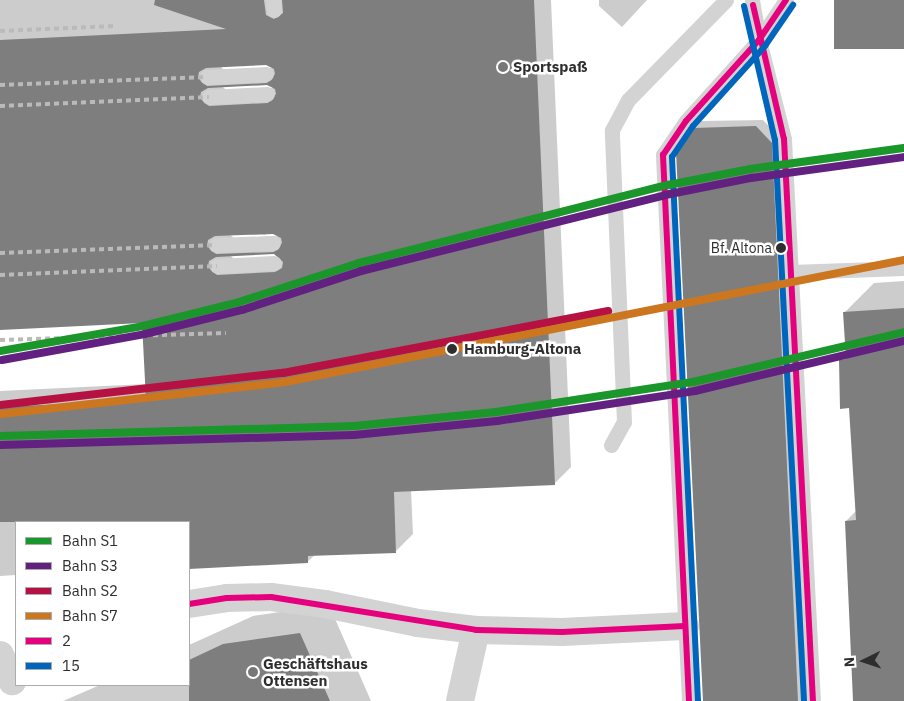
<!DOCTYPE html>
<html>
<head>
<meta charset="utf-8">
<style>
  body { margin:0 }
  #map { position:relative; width:904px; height:701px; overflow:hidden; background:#fff; font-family:"IBM Plex Sans",sans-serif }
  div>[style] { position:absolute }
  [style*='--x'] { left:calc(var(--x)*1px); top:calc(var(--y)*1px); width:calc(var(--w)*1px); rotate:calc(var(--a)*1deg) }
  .shadow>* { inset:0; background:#0003 }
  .building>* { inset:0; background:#7e7e7e; transform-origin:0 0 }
  .lane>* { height:15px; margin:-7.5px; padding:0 7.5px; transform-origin:7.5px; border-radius:7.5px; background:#d3d3d3 }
  .street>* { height:28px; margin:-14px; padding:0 14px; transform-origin:14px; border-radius:14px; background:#d3d3d3 }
  .rail>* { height:4px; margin-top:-2px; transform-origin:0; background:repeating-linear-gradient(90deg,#bababa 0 5px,transparent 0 9px) }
  .bus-1>* { height:6px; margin:-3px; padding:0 3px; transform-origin:3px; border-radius:3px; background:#e5007d }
  .bus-2>* { height:6px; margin:-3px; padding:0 3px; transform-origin:3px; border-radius:3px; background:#0065bd }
  .rail-1>* { height:8px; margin:-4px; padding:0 4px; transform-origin:4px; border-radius:4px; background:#1a962b }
  .rail-2>* { height:8px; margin:-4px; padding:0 4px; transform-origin:4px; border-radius:4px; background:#622181 }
  .rail-3>* { height:8px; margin:-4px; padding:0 4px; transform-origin:4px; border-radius:4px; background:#b51143 }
  .rail-4>* { height:8px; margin:-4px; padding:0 4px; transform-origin:4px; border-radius:4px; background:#cc7720 }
  .dots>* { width:14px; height:14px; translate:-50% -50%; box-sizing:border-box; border:2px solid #fff; border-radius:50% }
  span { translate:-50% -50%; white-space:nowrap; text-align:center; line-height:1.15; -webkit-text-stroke:5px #fff; paint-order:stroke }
  .bus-label { font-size:14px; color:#2e2e2e }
  .right { translate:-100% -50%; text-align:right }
  .poi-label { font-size:15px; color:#2e2e2e; font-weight:700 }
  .left { translate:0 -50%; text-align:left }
  .stop-label { font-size:15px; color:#2e2e2e; font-weight:700 }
  .legend { position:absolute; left:15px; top:521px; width:175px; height:165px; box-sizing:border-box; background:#fff; border:1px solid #ababab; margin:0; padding:6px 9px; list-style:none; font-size:15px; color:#2e2e2e }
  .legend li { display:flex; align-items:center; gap:10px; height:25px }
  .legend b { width:25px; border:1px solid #ababab }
  .north { position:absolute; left:839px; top:636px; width:50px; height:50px; -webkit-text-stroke:4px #fff; paint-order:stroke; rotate:266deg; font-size:14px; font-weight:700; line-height:20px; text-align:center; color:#2e2e2e }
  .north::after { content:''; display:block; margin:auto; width:18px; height:22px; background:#2e2e2e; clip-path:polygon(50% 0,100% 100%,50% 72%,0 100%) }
</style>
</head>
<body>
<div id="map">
  <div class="shadow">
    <div style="clip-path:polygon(evenodd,0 0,551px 0,571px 467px,554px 484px,411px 490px,413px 534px,396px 551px,315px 555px,307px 562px,189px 567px,189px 522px,16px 522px,16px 575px,0 576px,0 391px,146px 384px,144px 322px,0 328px,0 0,272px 65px,273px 68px,224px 70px,220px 66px,272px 65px,0 0,273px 85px,273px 88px,226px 90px,222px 86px,273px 85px,0 0,273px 232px,281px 236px,234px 238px,229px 234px,273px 232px,0 0,274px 252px,279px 257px,234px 259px,230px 255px,274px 252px)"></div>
    <div style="clip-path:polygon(599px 0,647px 0,622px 27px,599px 6px)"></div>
    <div style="clip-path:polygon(763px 120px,778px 136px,805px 701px,704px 701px,694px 128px,701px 121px)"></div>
    <div style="clip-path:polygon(904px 281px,904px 701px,854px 701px,846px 521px,856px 511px,850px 407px,840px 361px,847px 354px,845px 312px,874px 283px)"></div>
    <div style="clip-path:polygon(329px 605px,371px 701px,63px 701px,100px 685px,189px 685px,189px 645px,253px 616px)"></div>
  </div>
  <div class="building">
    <div style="clip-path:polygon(evenodd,155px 0,264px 0,266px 15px,274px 19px,283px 13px,282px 0,534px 0,555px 485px,394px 492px,396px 553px,308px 556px,308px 563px,189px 569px,189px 522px,0 522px,0 407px,146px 400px,142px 323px,0 330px,0 40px,226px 29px,154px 5px,155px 0,266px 65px,274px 69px,275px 74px,267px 83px,207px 86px,198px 78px,199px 72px,206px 68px,266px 65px,155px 0,267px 85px,275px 89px,276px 94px,268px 103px,209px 106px,200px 98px,201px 92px,208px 88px,267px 85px,155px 0,273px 234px,281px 238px,282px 243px,274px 252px,216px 254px,207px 246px,208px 240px,215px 236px,273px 234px,155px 0,274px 254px,283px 262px,282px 268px,275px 272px,217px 275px,208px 267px,209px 261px,216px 257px,274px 254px)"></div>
    <div style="left:834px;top:0;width:70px;height:49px"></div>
    <div style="clip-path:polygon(756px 126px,772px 143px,798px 701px,703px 701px,676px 152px,693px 128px)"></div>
    <div style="clip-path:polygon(904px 308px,904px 701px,853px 701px,845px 521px,856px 520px,849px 408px,840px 409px,839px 360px,846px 359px,843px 312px)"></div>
    <div style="clip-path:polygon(300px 633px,330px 701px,189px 701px,189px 660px,223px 644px)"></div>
  </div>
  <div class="lane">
    <div style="--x:273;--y:0;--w:10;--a:84"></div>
    <div style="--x:752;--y:0;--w:41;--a:80.1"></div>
    <div style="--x:759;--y:40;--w:102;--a:75.8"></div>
    <div style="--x:784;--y:139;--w:563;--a:87.05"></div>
    <div style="--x:207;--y:77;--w:59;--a:-2.9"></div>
    <div style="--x:209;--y:97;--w:58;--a:-3"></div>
    <div style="--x:216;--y:245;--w:57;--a:-2"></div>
    <div style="--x:217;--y:266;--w:57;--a:-3"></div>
    <div style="--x:791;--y:272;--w:113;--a:-2"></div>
    <div style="--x:611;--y:445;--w:26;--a:-61"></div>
    <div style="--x:624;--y:422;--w:292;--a:-92.4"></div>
    <div style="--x:612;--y:130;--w:34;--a:-62"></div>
    <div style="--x:628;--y:100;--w:140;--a:-45.6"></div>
    <div style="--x:689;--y:701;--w:547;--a:-92.73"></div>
    <div style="--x:663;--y:155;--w:41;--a:-55.9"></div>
    <div style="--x:686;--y:121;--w:109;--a:-48"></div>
    <div style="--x:759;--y:40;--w:48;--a:-56"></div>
  </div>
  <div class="street">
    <div style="--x:189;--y:604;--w:38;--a:-9"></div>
    <div style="--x:227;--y:598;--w:44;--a:-1.3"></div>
    <div style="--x:271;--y:597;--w:54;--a:7.4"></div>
    <div style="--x:325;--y:604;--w:95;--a:11.5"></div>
    <div style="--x:418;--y:623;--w:58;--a:6.9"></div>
    <div style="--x:476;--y:630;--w:86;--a:1.3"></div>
    <div style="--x:562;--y:632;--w:123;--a:-2.8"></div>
    <div style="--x:0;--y:655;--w:29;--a:65"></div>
    <div style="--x:460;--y:701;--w:73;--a:-77.3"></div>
  </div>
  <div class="rail">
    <div style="--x:0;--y:31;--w:115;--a:-2.5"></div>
    <div style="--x:0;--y:85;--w:207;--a:-2.2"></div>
    <div style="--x:0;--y:106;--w:209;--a:-2.5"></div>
    <div style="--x:0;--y:253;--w:216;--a:-2.1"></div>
    <div style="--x:0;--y:275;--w:217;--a:-2.4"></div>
    <div style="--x:0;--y:340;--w:226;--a:-1.8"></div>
  </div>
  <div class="bus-1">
    <div style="--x:753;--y:5;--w:138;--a:77"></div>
    <div style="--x:784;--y:139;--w:563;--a:87.05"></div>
    <div style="--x:189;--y:604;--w:38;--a:-9"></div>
    <div style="--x:227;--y:598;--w:44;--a:-1.3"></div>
    <div style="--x:271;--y:597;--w:208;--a:9.1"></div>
    <div style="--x:476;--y:630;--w:86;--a:1.3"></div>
    <div style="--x:562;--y:632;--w:123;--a:-2.8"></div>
    <div style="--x:689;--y:701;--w:547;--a:-92.73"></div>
    <div style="--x:663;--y:155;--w:41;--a:-55.9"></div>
    <div style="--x:686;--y:121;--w:109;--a:-48"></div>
    <div style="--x:759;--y:40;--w:48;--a:-56"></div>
  </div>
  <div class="bus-2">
    <div style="--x:744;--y:6;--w:138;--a:77"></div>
    <div style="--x:775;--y:140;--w:562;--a:87.04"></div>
    <div style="--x:698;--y:701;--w:545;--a:-92.74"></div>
    <div style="--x:672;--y:157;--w:37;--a:-56"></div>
    <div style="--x:693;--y:126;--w:108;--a:-48"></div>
    <div style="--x:765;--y:46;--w:50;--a:-55.7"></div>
  </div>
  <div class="rail-1">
    <div style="--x:0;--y:351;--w:145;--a:-9.9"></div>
    <div style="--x:143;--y:326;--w:99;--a:-14"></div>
    <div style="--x:239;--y:302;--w:126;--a:-18"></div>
    <div style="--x:359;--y:263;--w:319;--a:-14.2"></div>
    <div style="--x:668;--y:185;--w:84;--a:-11"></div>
    <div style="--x:750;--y:169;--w:155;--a:-7.8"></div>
    <div style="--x:0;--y:436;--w:354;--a:-1.6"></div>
    <div style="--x:354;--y:426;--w:143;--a:-5.6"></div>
    <div style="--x:496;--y:412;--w:199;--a:-8.7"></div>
    <div style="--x:693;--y:382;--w:217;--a:-13.3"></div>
  </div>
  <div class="rail-2">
    <div style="--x:2;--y:360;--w:145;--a:-10.3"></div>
    <div style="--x:145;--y:334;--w:100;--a:-13.9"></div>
    <div style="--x:242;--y:310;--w:125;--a:-18.1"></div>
    <div style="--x:361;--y:271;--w:318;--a:-14"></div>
    <div style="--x:670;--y:194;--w:83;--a:-11.2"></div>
    <div style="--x:751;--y:178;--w:154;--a:-7.8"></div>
    <div style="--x:0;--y:445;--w:354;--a:-1.6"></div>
    <div style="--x:354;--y:435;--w:144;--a:-5.6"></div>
    <div style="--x:497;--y:421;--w:200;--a:-8.6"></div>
    <div style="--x:695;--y:391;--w:215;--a:-13.5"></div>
  </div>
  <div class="rail-3">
    <div style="--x:0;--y:405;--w:285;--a:-6.5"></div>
    <div style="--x:283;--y:373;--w:331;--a:-10.8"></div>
  </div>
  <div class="rail-4">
    <div style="--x:1;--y:414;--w:286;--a:-6.4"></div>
    <div style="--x:285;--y:382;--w:631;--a:-11.15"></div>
  </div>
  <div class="dots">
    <div style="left:503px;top:67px;background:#777"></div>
    <div style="left:781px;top:248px;background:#2e2e2e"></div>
    <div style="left:452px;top:349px;background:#2e2e2e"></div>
    <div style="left:253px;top:672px;background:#777"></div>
  </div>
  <div class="bus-label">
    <span class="right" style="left:772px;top:248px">Bf. Altona</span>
  </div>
  <div class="poi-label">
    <span class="left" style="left:513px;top:67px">Sportspaß</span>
    <span class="left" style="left:263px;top:672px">Geschäftshaus<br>Ottensen</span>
  </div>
  <div class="stop-label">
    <span class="left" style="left:464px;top:349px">Hamburg-Altona</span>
  </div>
  <ul class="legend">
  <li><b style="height:6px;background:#1a962b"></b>Bahn S1</li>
  <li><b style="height:6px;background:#622181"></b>Bahn S3</li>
  <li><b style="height:6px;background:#b51143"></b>Bahn S2</li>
  <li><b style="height:6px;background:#cc7720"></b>Bahn S7</li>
  <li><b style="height:6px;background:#e5007d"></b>2</li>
  <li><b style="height:6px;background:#0065bd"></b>15</li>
  </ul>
  <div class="north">N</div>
</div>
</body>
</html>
